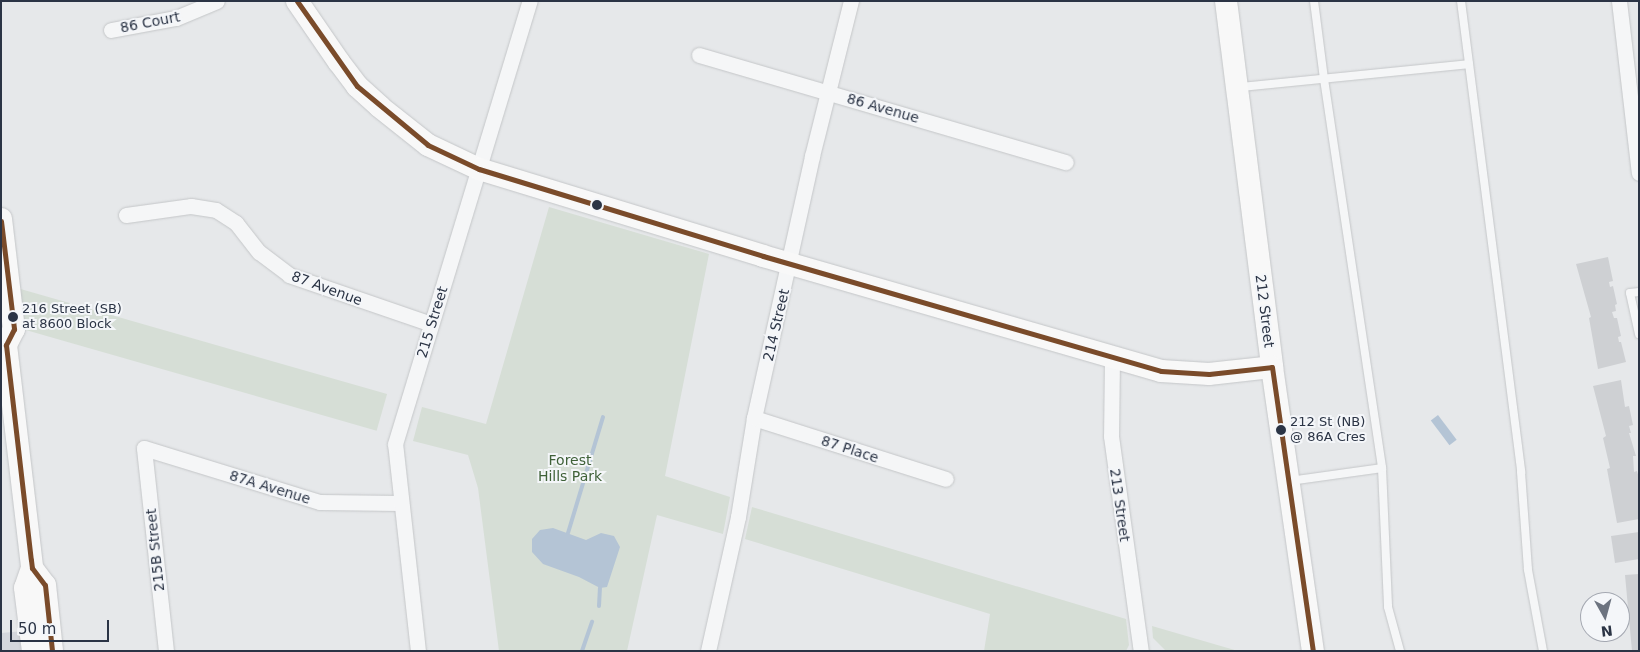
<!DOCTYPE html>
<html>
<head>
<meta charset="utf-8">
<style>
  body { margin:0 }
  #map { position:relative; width:1640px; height:652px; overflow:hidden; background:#e6e8ea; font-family:"DejaVu Sans",sans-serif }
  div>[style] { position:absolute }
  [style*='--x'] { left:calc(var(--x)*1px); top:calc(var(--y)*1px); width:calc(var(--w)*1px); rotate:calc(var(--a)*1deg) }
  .built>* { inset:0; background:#d4d7dd }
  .green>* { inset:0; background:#d6ded6; transform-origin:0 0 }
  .water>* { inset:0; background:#b4c4d5; transform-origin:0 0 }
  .stream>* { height:4px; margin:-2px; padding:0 2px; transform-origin:2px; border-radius:2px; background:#b4c4d5 }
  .building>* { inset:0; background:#ced0d3 }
  .roads { filter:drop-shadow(0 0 1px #c4c6c8) drop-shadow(0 0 1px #c4c6c8) }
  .lane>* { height:8px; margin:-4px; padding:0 4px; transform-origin:4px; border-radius:4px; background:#f5f6f7 }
  .street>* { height:15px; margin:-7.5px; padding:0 7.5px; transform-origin:7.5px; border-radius:7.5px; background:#f5f6f7 }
  .secondary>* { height:22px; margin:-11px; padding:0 11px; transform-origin:11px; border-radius:11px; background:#f8f8f8 }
  .bus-1>* { height:5px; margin:-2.5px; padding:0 2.5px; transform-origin:2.5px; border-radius:2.5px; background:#7a4b2a }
  .dots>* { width:14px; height:14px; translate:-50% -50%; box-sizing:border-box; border:2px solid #f4f6f9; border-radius:50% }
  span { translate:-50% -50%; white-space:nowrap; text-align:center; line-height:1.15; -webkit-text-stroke:4px #f4f6f9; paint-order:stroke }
  .bus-label { font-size:13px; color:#2b3445 }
  .left { translate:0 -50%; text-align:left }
  .street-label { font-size:14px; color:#2b3445 }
  .park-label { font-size:14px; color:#3f6138 }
  .frame { position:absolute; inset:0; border:2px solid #2b3445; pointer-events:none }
  .north { position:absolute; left:1580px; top:592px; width:50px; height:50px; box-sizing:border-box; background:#f4f6f9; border:1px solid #a4a8b1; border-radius:50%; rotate:173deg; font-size:14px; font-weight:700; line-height:20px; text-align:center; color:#2b3445 }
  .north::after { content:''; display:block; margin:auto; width:18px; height:22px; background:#6c737f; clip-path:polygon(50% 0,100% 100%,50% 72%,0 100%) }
  .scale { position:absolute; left:10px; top:620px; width:99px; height:22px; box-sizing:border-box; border:2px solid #2b3445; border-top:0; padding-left:6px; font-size:15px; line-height:18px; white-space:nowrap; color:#2b3445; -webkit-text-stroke:4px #f4f6f9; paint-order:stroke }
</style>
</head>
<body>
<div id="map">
  <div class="built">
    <div style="clip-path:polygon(24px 631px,27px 651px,1px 651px,1px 633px)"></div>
  </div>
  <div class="green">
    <div style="clip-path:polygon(549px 207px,709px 254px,665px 476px,730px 497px,723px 534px,657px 515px,627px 651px,499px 651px,478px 488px,468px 455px,413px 441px,422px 407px,486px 424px)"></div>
    <div style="left:17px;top:288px;width:385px;height:38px;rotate:16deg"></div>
    <div style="clip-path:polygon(752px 507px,1126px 619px,1129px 645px,1126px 651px,984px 651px,990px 614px,745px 539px)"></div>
    <div style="clip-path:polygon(1152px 626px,1238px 651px,1166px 651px,1153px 638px)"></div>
  </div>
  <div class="water">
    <div style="left:1438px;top:415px;width:31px;height:9px;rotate:53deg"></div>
    <div style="clip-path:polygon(553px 528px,586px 540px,601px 533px,614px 536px,620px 547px,607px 587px,600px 588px,579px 577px,543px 564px,532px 552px,532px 539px,540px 530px)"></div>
  </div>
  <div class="stream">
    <div style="--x:568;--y:533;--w:121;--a:-73.2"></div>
    <div style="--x:599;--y:606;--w:18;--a:-87"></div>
    <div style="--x:582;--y:651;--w:31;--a:-71"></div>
  </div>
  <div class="building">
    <div style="clip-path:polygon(1608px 257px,1613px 281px,1609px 282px,1610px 287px,1613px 286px,1617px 304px,1615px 305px,1616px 311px,1612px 312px,1614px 318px,1617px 318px,1621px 336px,1618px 337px,1619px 342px,1621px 342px,1626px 362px,1598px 369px,1589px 318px,1591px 317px,1576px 264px)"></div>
    <div style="clip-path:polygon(1621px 380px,1625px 407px,1629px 406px,1633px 425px,1629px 426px,1631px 433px,1629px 433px,1636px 456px,1633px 456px,1634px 472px,1637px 471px,1639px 478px,1639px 519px,1617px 523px,1607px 469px,1610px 468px,1603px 438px,1606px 436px,1593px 386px)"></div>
    <div style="clip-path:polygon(1639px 532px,1639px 559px,1615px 563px,1611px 536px)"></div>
    <div style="clip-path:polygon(1639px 574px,1639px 651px,1632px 651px,1625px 575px)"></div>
  </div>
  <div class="roads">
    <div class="lane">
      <div style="--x:1314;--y:1;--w:79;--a:82.7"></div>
      <div style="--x:1324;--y:79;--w:393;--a:81.5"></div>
      <div style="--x:1382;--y:468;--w:139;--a:87.5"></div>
      <div style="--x:1388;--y:607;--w:46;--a:74.7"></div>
      <div style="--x:1461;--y:1;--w:475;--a:82.7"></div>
      <div style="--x:1521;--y:472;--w:98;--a:85.9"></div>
      <div style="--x:1528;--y:570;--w:82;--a:79.5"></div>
      <div style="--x:1240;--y:87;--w:230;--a:-5.7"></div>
      <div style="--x:1639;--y:292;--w:9;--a:174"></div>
      <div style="--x:1630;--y:293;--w:42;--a:77.6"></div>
      <div style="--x:1290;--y:481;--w:93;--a:-8"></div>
    </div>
    <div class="street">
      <div style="--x:1619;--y:1;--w:173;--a:83.4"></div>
      <div style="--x:111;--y:30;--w:66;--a:-10.5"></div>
      <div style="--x:176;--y:18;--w:44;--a:-22.5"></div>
      <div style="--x:699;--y:55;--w:382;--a:16.3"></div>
      <div style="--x:126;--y:215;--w:66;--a:-7.9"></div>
      <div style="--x:191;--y:206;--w:25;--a:9"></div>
      <div style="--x:216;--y:210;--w:24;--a:33"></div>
      <div style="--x:236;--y:223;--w:37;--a:52"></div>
      <div style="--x:259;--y:252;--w:38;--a:37"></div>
      <div style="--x:289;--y:275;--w:150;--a:19"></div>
      <div style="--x:1112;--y:358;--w:78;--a:90.7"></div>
      <div style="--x:1111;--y:436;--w:217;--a:82.1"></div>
      <div style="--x:754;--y:418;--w:201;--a:17.6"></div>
      <div style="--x:166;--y:651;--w:204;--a:-96.2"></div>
      <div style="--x:144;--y:448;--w:184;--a:17.1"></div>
      <div style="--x:320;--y:502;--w:80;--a:0.7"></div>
      <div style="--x:418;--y:651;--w:208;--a:-96.3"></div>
      <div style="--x:395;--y:444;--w:463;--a:-73.1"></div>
      <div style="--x:708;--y:651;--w:137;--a:-77.4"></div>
      <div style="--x:738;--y:517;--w:100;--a:-80.8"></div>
      <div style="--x:754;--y:418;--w:268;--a:-77.5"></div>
      <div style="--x:812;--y:156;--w:160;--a:-75.9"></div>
    </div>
    <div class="secondary">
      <div style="--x:297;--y:1;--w:74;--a:55.5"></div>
      <div style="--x:339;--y:62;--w:30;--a:53"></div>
      <div style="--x:357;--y:86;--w:31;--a:42"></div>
      <div style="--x:380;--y:107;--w:61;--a:38.4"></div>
      <div style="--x:428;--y:145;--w:56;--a:25.2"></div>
      <div style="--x:479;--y:169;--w:297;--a:17"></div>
      <div style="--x:763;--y:256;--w:414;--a:16.1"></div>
      <div style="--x:1161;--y:371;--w:48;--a:3.6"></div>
      <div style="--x:1209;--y:374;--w:63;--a:-6.3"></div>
      <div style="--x:1226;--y:1;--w:369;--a:82.8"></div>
      <div style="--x:1272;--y:367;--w:287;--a:81.8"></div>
      <div style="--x:1;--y:219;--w:111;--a:83.3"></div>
      <div style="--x:14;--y:329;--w:18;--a:117"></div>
      <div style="--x:1;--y:339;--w:8;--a:50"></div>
      <div style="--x:6;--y:345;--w:225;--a:83.3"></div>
      <div style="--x:32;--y:568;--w:21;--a:109"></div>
      <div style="--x:25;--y:588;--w:64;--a:82.8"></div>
      <div style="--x:32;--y:568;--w:21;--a:53"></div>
      <div style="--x:45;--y:585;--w:66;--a:83.9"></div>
    </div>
  </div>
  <div class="bus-1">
    <div style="--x:297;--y:1;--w:104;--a:54.8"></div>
    <div style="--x:357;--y:86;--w:92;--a:39.7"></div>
    <div style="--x:428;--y:145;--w:56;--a:25.2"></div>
    <div style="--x:479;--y:169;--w:297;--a:17"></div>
    <div style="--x:763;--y:256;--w:414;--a:16.1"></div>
    <div style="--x:1161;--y:371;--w:48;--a:3.6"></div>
    <div style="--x:1209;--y:374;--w:63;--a:-6.3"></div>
    <div style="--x:1;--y:221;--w:109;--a:83.1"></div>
    <div style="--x:14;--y:329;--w:18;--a:117"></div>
    <div style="--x:6;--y:345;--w:216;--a:83.4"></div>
    <div style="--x:31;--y:560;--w:8;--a:83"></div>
    <div style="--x:32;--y:568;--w:21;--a:53"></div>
    <div style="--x:45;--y:585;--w:66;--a:83.9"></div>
    <div style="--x:1272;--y:367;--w:287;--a:81.8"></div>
  </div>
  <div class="dots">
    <div style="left:597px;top:205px;background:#2b3445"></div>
    <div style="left:13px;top:317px;background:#2b3445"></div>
    <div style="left:1281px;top:430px;background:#2b3445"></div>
  </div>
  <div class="bus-label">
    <span class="left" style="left:22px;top:317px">216 Street (SB)<br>at 8600 Block</span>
    <span class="left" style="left:1290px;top:430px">212 St (NB)<br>@ 86A Cres</span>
  </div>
  <div class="street-label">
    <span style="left:150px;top:22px;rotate:-11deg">86 Court</span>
    <span style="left:883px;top:108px;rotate:16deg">86 Avenue</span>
    <span style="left:327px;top:288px;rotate:20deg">87 Avenue</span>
    <span style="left:1265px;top:311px;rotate:83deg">212 Street</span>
    <span style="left:432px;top:322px;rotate:-73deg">215 Street</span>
    <span style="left:776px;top:325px;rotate:-77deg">214 Street</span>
    <span style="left:850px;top:449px;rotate:18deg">87 Place</span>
    <span style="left:270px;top:487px;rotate:17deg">87A Avenue</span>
    <span style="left:1120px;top:505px;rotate:82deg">213 Street</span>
    <span style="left:155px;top:550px;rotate:-96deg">215B Street</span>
  </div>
  <div class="park-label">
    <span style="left:570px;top:468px">Forest<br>Hills Park</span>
  </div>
  <div class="frame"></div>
  <div class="north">N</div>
  <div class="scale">50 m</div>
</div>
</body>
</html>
